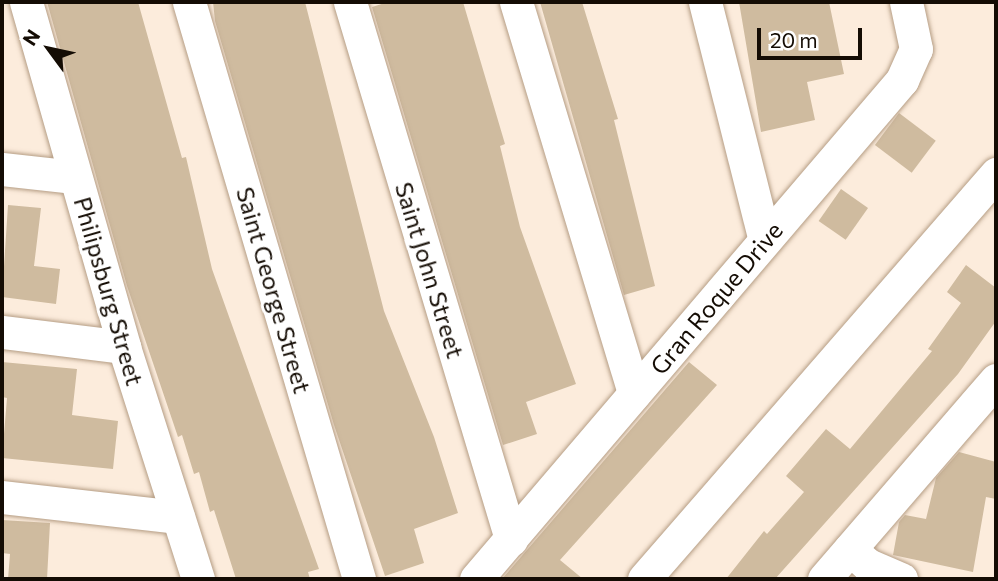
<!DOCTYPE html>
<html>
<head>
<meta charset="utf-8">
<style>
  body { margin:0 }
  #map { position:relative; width:998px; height:581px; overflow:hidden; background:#fcecdc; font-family:Commissioner,sans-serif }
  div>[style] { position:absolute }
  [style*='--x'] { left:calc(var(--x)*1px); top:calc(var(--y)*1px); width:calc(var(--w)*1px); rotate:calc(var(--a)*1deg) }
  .building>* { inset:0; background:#cfbb9f; transform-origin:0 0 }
  .roads { filter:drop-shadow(0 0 2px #b59d84) drop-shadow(0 0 2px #b59d84) }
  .minor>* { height:33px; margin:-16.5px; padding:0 16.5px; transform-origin:16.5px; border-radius:16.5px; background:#fff }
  span { translate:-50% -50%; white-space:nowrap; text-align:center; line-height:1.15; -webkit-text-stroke:6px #fff; paint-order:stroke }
  .street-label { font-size:24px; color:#140c04 }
  .frame { position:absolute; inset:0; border:4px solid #140c04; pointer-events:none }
  .north { position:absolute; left:14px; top:14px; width:70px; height:70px; -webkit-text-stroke:5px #fff; paint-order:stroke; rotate:303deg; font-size:19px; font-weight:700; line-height:28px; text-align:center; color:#140c04 }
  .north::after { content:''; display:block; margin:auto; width:24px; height:32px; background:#140c04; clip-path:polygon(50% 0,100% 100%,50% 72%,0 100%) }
  .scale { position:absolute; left:757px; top:28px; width:105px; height:32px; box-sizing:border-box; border:4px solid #140c04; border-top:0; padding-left:9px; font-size:21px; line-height:24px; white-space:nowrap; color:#140c04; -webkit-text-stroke:5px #fff; paint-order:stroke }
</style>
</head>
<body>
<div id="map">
  <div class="building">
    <div style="clip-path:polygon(47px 2px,138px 2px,182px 158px,186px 157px,212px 269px,319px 569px,308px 572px,310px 579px,236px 579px,214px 510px,210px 512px,199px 472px,194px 474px,182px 435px,178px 437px,127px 286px)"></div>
    <div style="clip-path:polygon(213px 2px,305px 2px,384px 311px,434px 437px,458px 513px,414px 529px,424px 563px,385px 576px,334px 425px,215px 21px)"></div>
    <div style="clip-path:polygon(388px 2px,463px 2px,505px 144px,500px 146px,520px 227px,576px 384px,526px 402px,537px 434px,503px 445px,372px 7px)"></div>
    <div style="clip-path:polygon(540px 2px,582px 2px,618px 119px,614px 120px,655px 286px,624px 295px)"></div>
    <div style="clip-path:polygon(739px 2px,829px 2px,844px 74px,807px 82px,815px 120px,761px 132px)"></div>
    <div style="left:899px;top:113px;width:46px;height:40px;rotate:37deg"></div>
    <div style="left:841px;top:189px;width:33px;height:39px;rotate:35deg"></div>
    <div style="clip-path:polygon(8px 205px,41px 208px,34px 266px,60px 269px,56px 304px,2px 297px)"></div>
    <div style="clip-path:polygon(966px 265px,996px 288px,996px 321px,958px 374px,775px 579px,726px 579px,764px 531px,767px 534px,804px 492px,786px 476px,826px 429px,850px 449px,932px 351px,928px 349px,961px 303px,947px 292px)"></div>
    <div style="clip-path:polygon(2px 362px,77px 369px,72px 415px,118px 421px,113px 469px,2px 458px,7px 398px,2px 397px)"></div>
    <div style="clip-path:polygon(689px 362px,717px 385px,560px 560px,583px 579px,502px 579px)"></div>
    <div style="clip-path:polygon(959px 452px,996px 462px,996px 499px,986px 497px,973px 572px,893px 555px,899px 522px,905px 515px,926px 519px,936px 478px)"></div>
    <div style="clip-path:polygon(2px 520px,50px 523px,47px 579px,8px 579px,10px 554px,2px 553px)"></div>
  </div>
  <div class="roads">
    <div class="minor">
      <div style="--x:26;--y:2;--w:359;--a:74.1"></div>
      <div style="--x:124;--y:347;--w:244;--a:72.3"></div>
      <div style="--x:189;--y:2;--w:602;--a:73.58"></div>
      <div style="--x:350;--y:2;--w:561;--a:73.31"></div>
      <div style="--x:516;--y:2;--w:409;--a:73.2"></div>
      <div style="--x:705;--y:2;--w:245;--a:75.9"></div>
      <div style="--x:2;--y:169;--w:73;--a:6.3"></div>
      <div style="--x:2;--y:332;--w:123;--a:7"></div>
      <div style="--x:2;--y:497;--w:177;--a:6.5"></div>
      <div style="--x:850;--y:549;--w:24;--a:42"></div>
      <div style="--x:868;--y:565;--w:36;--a:23"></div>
      <div style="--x:476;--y:579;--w:656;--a:-49.51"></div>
      <div style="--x:902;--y:80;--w:34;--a:-66"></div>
      <div style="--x:916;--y:49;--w:48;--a:-102"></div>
      <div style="--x:644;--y:579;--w:537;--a:-49"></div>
      <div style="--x:824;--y:579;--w:263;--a:-49.2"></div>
    </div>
  </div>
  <div class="street-label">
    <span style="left:430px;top:270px;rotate:73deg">Saint John Street</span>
    <span style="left:274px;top:290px;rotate:74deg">Saint George Street</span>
    <span style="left:109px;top:291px;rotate:74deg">Philipsburg Street</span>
    <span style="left:716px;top:298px;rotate:-50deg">Gran Roque Drive</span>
  </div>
  <div class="frame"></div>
  <div class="north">N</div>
  <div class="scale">20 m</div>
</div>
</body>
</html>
